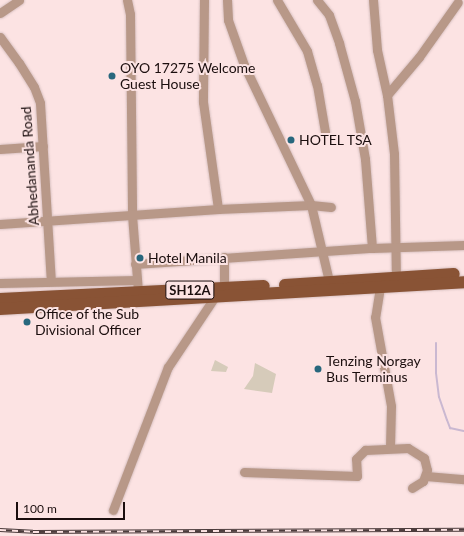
<!DOCTYPE html>
<html>
<head>
<meta charset="utf-8">
<style>
  body { margin:0 }
  #map { position:relative; width:464px; height:536px; overflow:hidden; background:#fce3e3; font-family:Lato,sans-serif }
  div>[style] { position:absolute }
  [style*='--x'] { left:calc(var(--x)*1px); top:calc(var(--y)*1px); width:calc(var(--w)*1px); rotate:calc(var(--a)*1deg) }
  .green>* { inset:0; background:#d6cbba }
  .stream>* { height:2px; margin:-1px; padding:0 1px; transform-origin:1px; border-radius:1px; background:#cab8d1 }
  .roads { filter:drop-shadow(0 0 1px #d8c1c1) drop-shadow(0 0 1px #d8c1c1) }
  .street>* { height:9px; margin:-4.5px; padding:0 4.5px; transform-origin:4.5px; border-radius:4.5px; background:#b89888 }
  .primary>* { height:12px; margin:-6px; padding:0 6px; transform-origin:6px; border-radius:6px; background:#895335 }
  .rail>* { height:3.5px; margin-top:-1.75px; transform-origin:0; background:repeating-linear-gradient(90deg,#fce3e3 0 6px,#4c3c3c 0 12px); box-sizing:border-box; border-block:1px solid #4c3c3c }
  .dots>* { width:11px; height:11px; translate:-50% -50%; box-sizing:border-box; border:2px solid #fce3e3; border-radius:50% }
  span { translate:-50% -50%; white-space:nowrap; text-align:center; line-height:1.15; -webkit-text-stroke:4px #fce3e3; paint-order:stroke }
  .shield-label span { padding:1px 3px; background:#fce3e3; border:1px solid; border-radius:3px; -webkit-text-stroke-width:0 }
  .shield-label { font-size:13px; color:#1b0e0e; font-weight:700 }
  .poi-label { font-size:14px; color:#1b0e0e }
  .left { translate:0 -50%; text-align:left }
  .street-label { font-size:14px; color:#1b0e0e }
  .scale { position:absolute; left:16px; top:502px; width:109px; height:18px; box-sizing:border-box; border:2px solid #1b0e0e; border-top:0; padding-left:5px; font-size:12px; line-height:14px; white-space:nowrap; color:#1b0e0e; -webkit-text-stroke:3px #fce3e3; paint-order:stroke }
</style>
</head>
<body>
<div id="map">
  <div class="green">
    <div style="clip-path:polygon(215px 360px,228px 367px,226px 372px,211px 371px)"></div>
    <div style="clip-path:polygon(255px 363px,276px 374px,272px 393px,244px 389px,253px 376px)"></div>
  </div>
  <div class="stream">
    <div style="--x:436;--y:343;--w:30;--a:90"></div>
    <div style="--x:436;--y:373;--w:24;--a:83"></div>
    <div style="--x:439;--y:397;--w:24;--a:71"></div>
    <div style="--x:447;--y:420;--w:9;--a:69"></div>
    <div style="--x:450;--y:428;--w:14;--a:12"></div>
  </div>
  <div class="roads">
    <div class="street">
      <div style="--x:127;--y:0;--w:14;--a:78"></div>
      <div style="--x:130;--y:14;--w:201;--a:89.4"></div>
      <div style="--x:132;--y:215;--w:77;--a:85.5"></div>
      <div style="--x:204;--y:0;--w:102;--a:90.6"></div>
      <div style="--x:203;--y:102;--w:108;--a:82"></div>
      <div style="--x:227;--y:0;--w:20;--a:87"></div>
      <div style="--x:228;--y:20;--w:48;--a:70.4"></div>
      <div style="--x:244;--y:65;--w:155;--a:64.4"></div>
      <div style="--x:311;--y:205;--w:78;--a:76.7"></div>
      <div style="--x:277;--y:0;--w:59;--a:59.5"></div>
      <div style="--x:307;--y:51;--w:35;--a:74"></div>
      <div style="--x:317;--y:85;--w:48;--a:80.3"></div>
      <div style="--x:317;--y:0;--w:19;--a:51"></div>
      <div style="--x:329;--y:15;--w:30;--a:70"></div>
      <div style="--x:339;--y:43;--w:60;--a:74.6"></div>
      <div style="--x:355;--y:101;--w:59;--a:80.2"></div>
      <div style="--x:365;--y:159;--w:89;--a:85.5"></div>
      <div style="--x:373;--y:0;--w:50;--a:85.4"></div>
      <div style="--x:377;--y:50;--w:46;--a:77.5"></div>
      <div style="--x:387;--y:95;--w:59;--a:83.2"></div>
      <div style="--x:394;--y:154;--w:123;--a:89.1"></div>
      <div style="--x:0;--y:13;--w:23;--a:-34"></div>
      <div style="--x:0;--y:37;--w:32;--a:54"></div>
      <div style="--x:19;--y:63;--w:28;--a:58"></div>
      <div style="--x:34;--y:87;--w:17;--a:69"></div>
      <div style="--x:40;--y:103;--w:178;--a:86.5"></div>
      <div style="--x:387;--y:95;--w:50;--a:-49.9"></div>
      <div style="--x:419;--y:57;--w:67;--a:-54.7"></div>
      <div style="--x:0;--y:149;--w:43;--a:-4"></div>
      <div style="--x:0;--y:224;--w:219;--a:-3.9"></div>
      <div style="--x:218;--y:209;--w:93;--a:-2.5"></div>
      <div style="--x:311;--y:205;--w:20;--a:6"></div>
      <div style="--x:224;--y:257;--w:31;--a:90"></div>
      <div style="--x:135;--y:264;--w:238;--a:-3.9"></div>
      <div style="--x:372;--y:248;--w:92;--a:-1.9"></div>
      <div style="--x:0;--y:283;--w:137;--a:-1.3"></div>
      <div style="--x:380;--y:287;--w:30;--a:99"></div>
      <div style="--x:375;--y:317;--w:90;--a:79.8"></div>
      <div style="--x:391;--y:406;--w:42;--a:91.4"></div>
      <div style="--x:244;--y:472;--w:113;--a:2"></div>
      <div style="--x:357;--y:476;--w:17;--a:-93"></div>
      <div style="--x:356;--y:459;--w:13;--a:-45"></div>
      <div style="--x:365;--y:450;--w:43;--a:-2.7"></div>
      <div style="--x:408;--y:448;--w:19;--a:32"></div>
      <div style="--x:424;--y:458;--w:12;--a:76"></div>
      <div style="--x:427;--y:470;--w:12;--a:110"></div>
      <div style="--x:423;--y:481;--w:13;--a:148"></div>
      <div style="--x:426;--y:476;--w:38;--a:5"></div>
      <div style="--x:113;--y:510;--w:153;--a:-69"></div>
      <div style="--x:168;--y:367;--w:83;--a:-56.3"></div>
    </div>
    <div class="primary">
      <div style="--x:285;--y:285;--w:169;--a:-3.7"></div>
      <div style="--x:0;--y:299;--w:264;--a:-2.8"></div>
      <div style="--x:0;--y:309;--w:465;--a:-3.3"></div>
    </div>
  </div>
  <div class="rail">
    <div style="--x:0;--y:530;--w:33;--a:3"></div>
    <div style="--x:33;--y:532;--w:431;--a:-0.3"></div>
  </div>
  <div class="dots">
    <div style="left:112px;top:76px;background:#28677d"></div>
    <div style="left:291px;top:140px;background:#28677d"></div>
    <div style="left:140px;top:258px;background:#28677d"></div>
    <div style="left:27px;top:322px;background:#28677d"></div>
    <div style="left:318px;top:369px;background:#28677d"></div>
  </div>
  <div class="shield-label">
    <span style="left:190px;top:290px">SH12A</span>
  </div>
  <div class="poi-label">
    <span class="left" style="left:120px;top:76px">OYO 17275 Welcome<br>Guest House</span>
    <span class="left" style="left:299px;top:140px">HOTEL TSA</span>
    <span class="left" style="left:148px;top:258px">Hotel Manila</span>
    <span class="left" style="left:35px;top:322px">Office of the Sub<br>Divisional Officer</span>
    <span class="left" style="left:326px;top:369px">Tenzing Norgay<br>Bus Terminus</span>
  </div>
  <div class="street-label">
    <span style="left:30px;top:166px;rotate:-94deg">Abhedananda Road</span>
  </div>
  <div class="scale">100 m</div>
</div>
</body>
</html>
